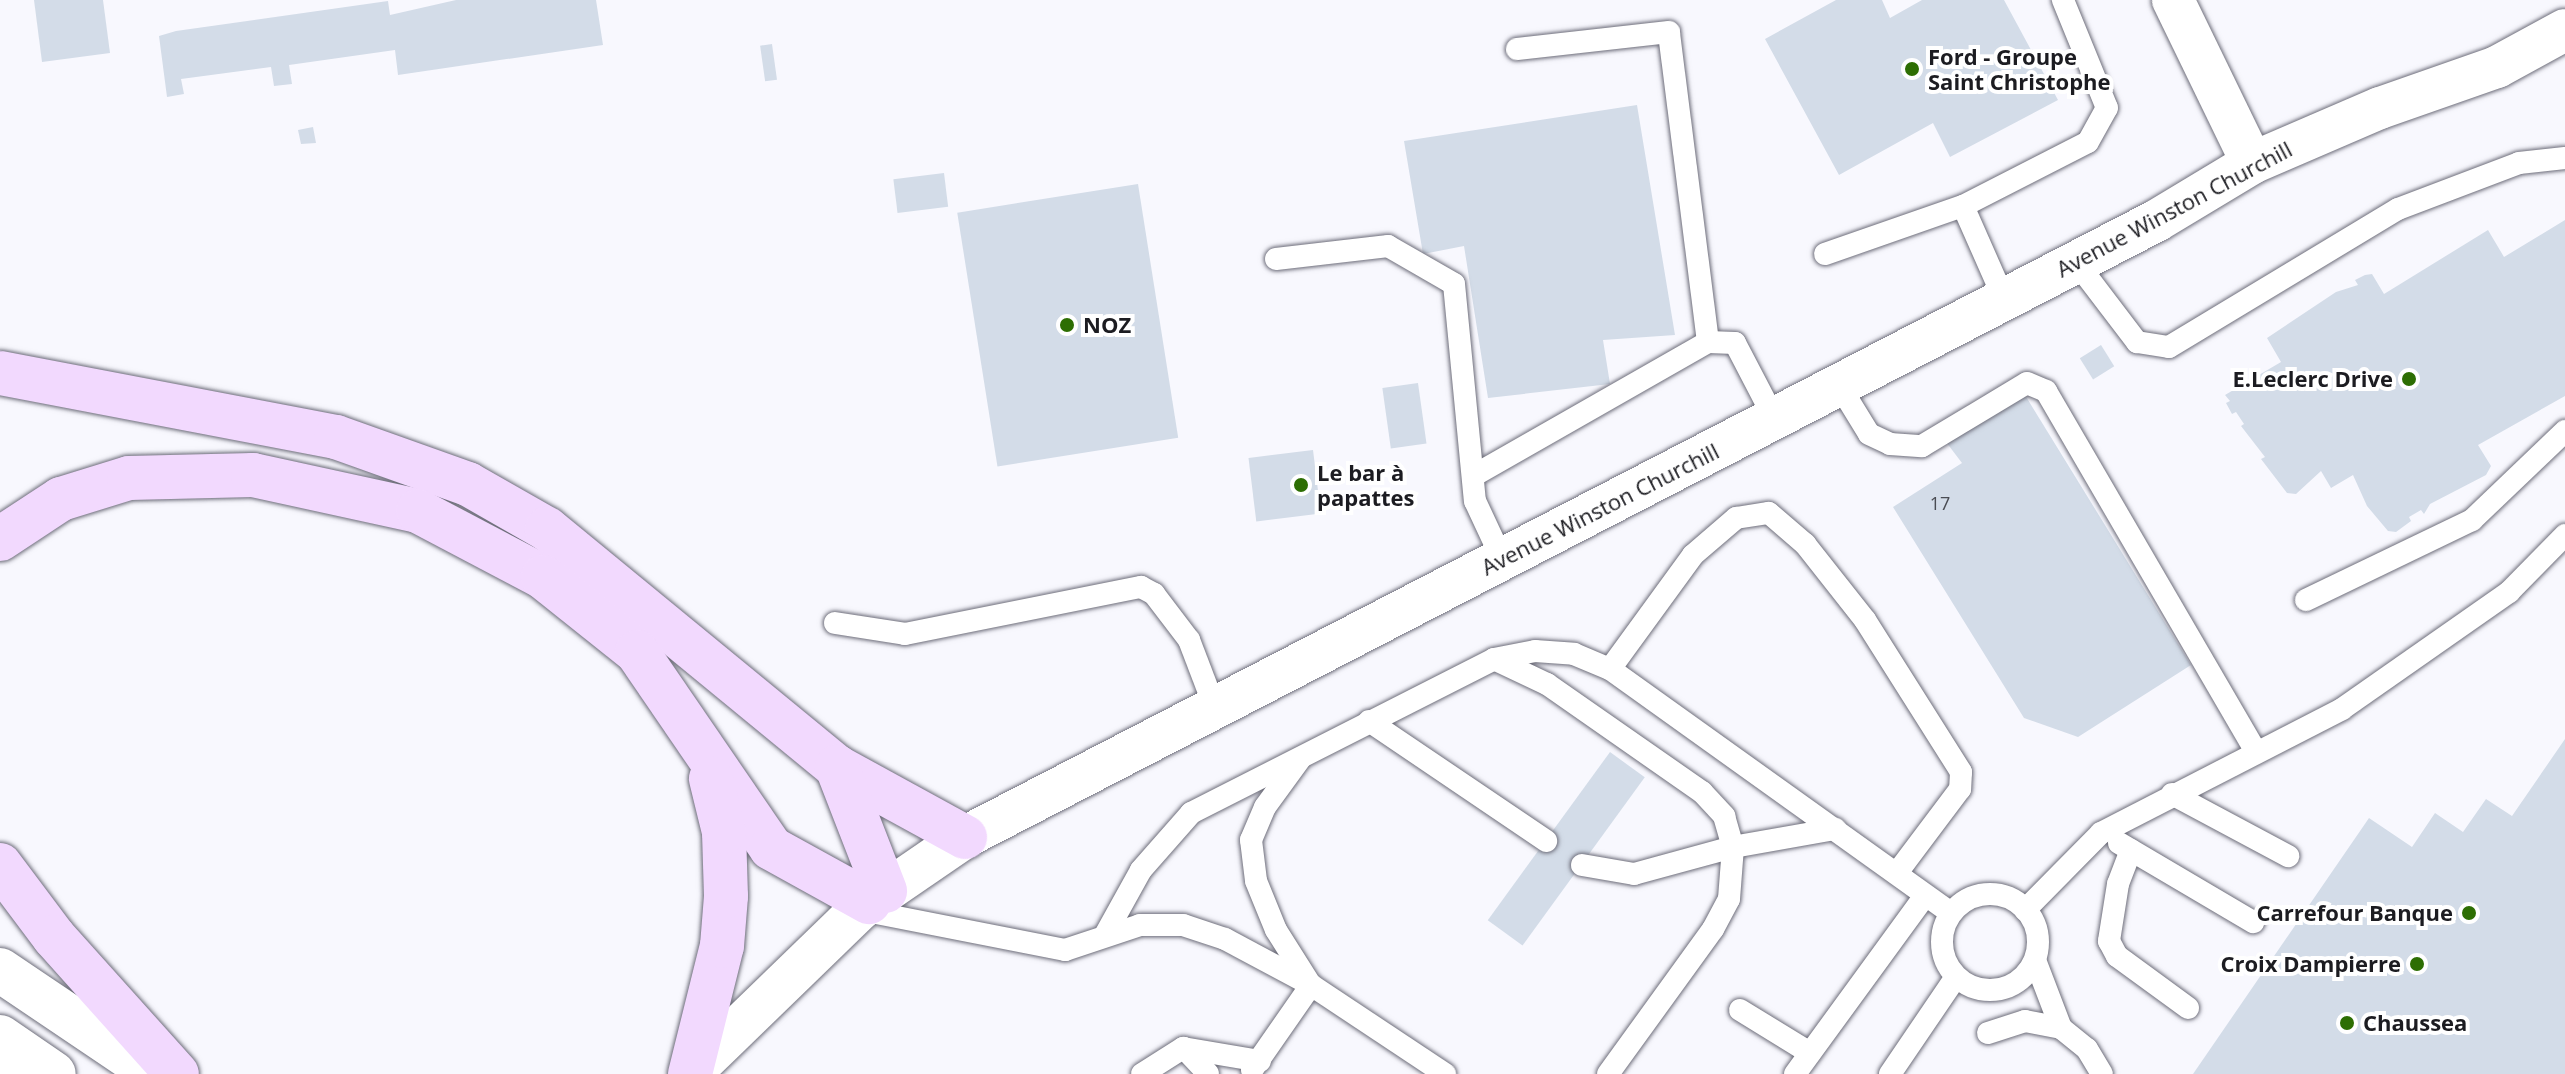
<!DOCTYPE html>
<html>
<head>
<meta charset="utf-8">
<style>
  body { margin:0 }
  #map { position:relative; width:2565px; height:1074px; overflow:hidden; background:#f8f8fe; font-family:"Open Sans",sans-serif }
  div>[style] { position:absolute }
  [style*='--x'] { left:calc(var(--x)*1px); top:calc(var(--y)*1px); width:calc(var(--w)*1px); rotate:calc(var(--a)*1deg) }
  .building>* { inset:0; background:#d3dce8; transform-origin:0 0 }
  .roads { filter:drop-shadow(0 0 2px #6d6d7a) drop-shadow(0 0 2px #6d6d7a) }
  .service>* { height:22px; margin:-11px; padding:0 11px; transform-origin:11px; border-radius:11px; background:#fff }
  .service>.ring { margin:-11px; padding:0; box-sizing:content-box; background:none; border:22px solid #fff; border-radius:50% }
  .minor>* { height:42px; margin:-21px; padding:0 21px; transform-origin:21px; border-radius:21px; background:#fff }
  .secondary>* { height:44px; margin:-22px; padding:0 22px; transform-origin:22px; border-radius:22px; background:#fff }
  .primary>* { height:44px; margin:-22px; padding:0 22px; transform-origin:22px; border-radius:22px; background:#f2d9fe }
  .dots>* { width:22px; height:22px; translate:-50% -50%; box-sizing:border-box; border:4px solid #fff; border-radius:50% }
  span { translate:-50% -50%; white-space:nowrap; text-align:center; line-height:1.15; -webkit-text-stroke:8px #fff; paint-order:stroke }
  .number-label { font-size:18px; color:#4a4c53 }
  .number-label span { -webkit-text-stroke-width:0 }
  .poi-label { font-size:22px; color:#1c1c21; font-weight:700 }
  .left { translate:0 -50%; text-align:left }
  .right { translate:-100% -50%; text-align:right }
  .street-label { font-size:22px; color:#1c1c21 }
</style>
</head>
<body>
<div id="map">
  <div class="building">
    <div style="clip-path:polygon(34px 0,103px 0,110px 53px,42px 62px)"></div>
    <div style="clip-path:polygon(456px 0,596px 0,603px 45px,398px 75px,395px 50px,289px 65px,292px 84px,274px 86px,271px 67px,181px 79px,184px 94px,167px 97px,159px 36px,176px 31px,388px 1px,390px 15px)"></div>
    <div style="clip-path:polygon(1836px 0,1882px 0,1890px 18px,1922px 0,2004px 0,2058px 100px,1950px 157px,1933px 123px,1839px 175px,1765px 39px)"></div>
    <div style="left:772px;top:44px;width:36px;height:12px;rotate:82deg"></div>
    <div style="clip-path:polygon(1637px 105px,1675px 335px,1603px 340px,1610px 384px,1488px 398px,1464px 246px,1423px 254px,1404px 141px)"></div>
    <div style="clip-path:polygon(313px 127px,316px 143px,301px 144px,298px 130px)"></div>
    <div style="left:944px;top:173px;width:34px;height:51px;rotate:83deg"></div>
    <div style="left:1138px;top:184px;width:257px;height:183px;rotate:81deg"></div>
    <div style="clip-path:polygon(2565px 220px,2565px 396px,2478px 445px,2491px 466px,2486px 475px,2430px 504px,2424px 514px,2421px 510px,2409px 517px,2411px 521px,2396px 532px,2388px 531px,2367px 506px,2353px 475px,2331px 488px,2321px 471px,2296px 494px,2287px 493px,2261px 459px,2265px 457px,2241px 426px,2244px 424px,2236px 412px,2232px 414px,2226px 403px,2230px 401px,2225px 395px,2281px 362px,2267px 338px,2336px 292px,2358px 285px,2355px 280px,2365px 275px,2372px 274px,2384px 294px,2488px 230px,2504px 257px)"></div>
    <div style="left:2101px;top:345px;width:25px;height:25px;rotate:58deg"></div>
    <div style="left:1418px;top:383px;width:61px;height:36px;rotate:82deg"></div>
    <div style="clip-path:polygon(2025px 395px,2191px 665px,2078px 737px,2024px 718px,1893px 507px,1962px 463px,1946px 442px)"></div>
    <div style="left:1313px;top:450px;width:64px;height:65px;rotate:83deg"></div>
    <div style="clip-path:polygon(2565px 739px,2565px 1074px,2193px 1074px,2369px 818px,2412px 847px,2435px 813px,2463px 832px,2486px 799px,2512px 816px)"></div>
    <div style="left:1610px;top:752px;width:43px;height:208px;rotate:36deg"></div>
  </div>
  <div class="roads">
    <div class="service">
      <div style="--x:1963;--y:206;--w:140;--a:-27.1"></div>
      <div style="--x:2088;--y:142;--w:39;--a:-61"></div>
      <div style="--x:2107;--y:108;--w:117;--a:-112.2"></div>
      <div style="--x:1825;--y:254;--w:146;--a:-19.2"></div>
      <div style="--x:1963;--y:206;--w:102;--a:66.2"></div>
      <div style="--x:1276;--y:259;--w:113;--a:-6.6"></div>
      <div style="--x:1388;--y:246;--w:76;--a:29.9"></div>
      <div style="--x:1454;--y:284;--w:218;--a:84.5"></div>
      <div style="--x:1475;--y:501;--w:64;--a:65"></div>
      <div style="--x:2076;--y:262;--w:101;--a:52.7"></div>
      <div style="--x:2137;--y:342;--w:32;--a:9"></div>
      <div style="--x:2169;--y:347;--w:267;--a:-31.1"></div>
      <div style="--x:2398;--y:209;--w:129;--a:-20.8"></div>
      <div style="--x:2519;--y:163;--w:46;--a:-6.2"></div>
      <div style="--x:1708;--y:342;--w:27;--a:2"></div>
      <div style="--x:1735;--y:343;--w:85;--a:62.5"></div>
      <div style="--x:1839;--y:385;--w:57;--a:58.5"></div>
      <div style="--x:1869;--y:434;--w:23;--a:25"></div>
      <div style="--x:1890;--y:444;--w:32;--a:4"></div>
      <div style="--x:1922;--y:446;--w:122;--a:-31"></div>
      <div style="--x:2027;--y:383;--w:21;--a:23"></div>
      <div style="--x:2046;--y:391;--w:418;--a:59.8"></div>
      <div style="--x:1473;--y:476;--w:271;--a:-29.7"></div>
      <div style="--x:1708;--y:342;--w:312;--a:-97.2"></div>
      <div style="--x:1669;--y:32;--w:153;--a:173.6"></div>
      <div style="--x:2306;--y:600;--w:184;--a:-25.7"></div>
      <div style="--x:2472;--y:520;--w:129;--a:-43.7"></div>
      <div style="--x:835;--y:623;--w:71;--a:8.9"></div>
      <div style="--x:905;--y:634;--w:241;--a:-11.3"></div>
      <div style="--x:1141;--y:587;--w:15;--a:28"></div>
      <div style="--x:1154;--y:594;--w:58;--a:52.7"></div>
      <div style="--x:1189;--y:640;--w:73;--a:69.1"></div>
      <div style="--x:1494;--y:659;--w:59;--a:25.3"></div>
      <div style="--x:1547;--y:684;--w:189;--a:34.9"></div>
      <div style="--x:1702;--y:792;--w:33;--a:47"></div>
      <div style="--x:1724;--y:816;--w:32;--a:74"></div>
      <div style="--x:1733;--y:847;--w:52;--a:94.4"></div>
      <div style="--x:1729;--y:899;--w:34;--a:118"></div>
      <div style="--x:1713;--y:929;--w:179;--a:125.9"></div>
      <div style="--x:1610;--y:669;--w:141;--a:-53.9"></div>
      <div style="--x:1693;--y:555;--w:57;--a:-40.7"></div>
      <div style="--x:1736;--y:518;--w:33;--a:-9"></div>
      <div style="--x:1769;--y:513;--w:48;--a:40.7"></div>
      <div style="--x:1805;--y:544;--w:97;--a:51.7"></div>
      <div style="--x:1865;--y:620;--w:180;--a:57.7"></div>
      <div style="--x:1961;--y:772;--w:17;--a:93"></div>
      <div style="--x:1960;--y:789;--w:105;--a:126.9"></div>
      <div style="--x:1369;--y:721;--w:214;--a:34.1"></div>
      <div style="--x:1300;--y:759;--w:59;--a:126.1"></div>
      <div style="--x:1265;--y:807;--w:36;--a:113"></div>
      <div style="--x:1251;--y:840;--w:41;--a:83"></div>
      <div style="--x:1256;--y:881;--w:53;--a:67.8"></div>
      <div style="--x:1276;--y:930;--w:64;--a:57.8"></div>
      <div style="--x:2172;--y:794;--w:132;--a:28.1"></div>
      <div style="--x:2119;--y:843;--w:156;--a:30.5"></div>
      <div style="--x:2131;--y:850;--w:36;--a:111"></div>
      <div style="--x:2118;--y:884;--w:58;--a:99"></div>
      <div style="--x:2109;--y:941;--w:17;--a:62"></div>
      <div style="--x:2117;--y:956;--w:88;--a:36.2"></div>
      <div style="--x:1582;--y:865;--w:53;--a:9.8"></div>
      <div style="--x:1634;--y:874;--w:103;--a:-15.3"></div>
      <div style="--x:1733;--y:847;--w:104;--a:-10"></div>
      <div class="ring" style="left:1942px;top:894px;width:74px;height:74px"></div>
      <div style="--x:861;--y:910;--w:208;--a:11.1"></div>
      <div style="--x:1065;--y:950;--w:79;--a:-18.4"></div>
      <div style="--x:1140;--y:925;--w:43;--a:0"></div>
      <div style="--x:1183;--y:925;--w:44;--a:18.4"></div>
      <div style="--x:1225;--y:939;--w:98;--a:28.1"></div>
      <div style="--x:1311;--y:985;--w:161;--a:33.6"></div>
      <div style="--x:2025;--y:910;--w:108;--a:-45.4"></div>
      <div style="--x:2101;--y:833;--w:271;--a:-27.2"></div>
      <div style="--x:2342;--y:709;--w:204;--a:-35"></div>
      <div style="--x:2509;--y:592;--w:80;--a:-45.5"></div>
      <div style="--x:1105;--y:935;--w:74;--a:-61"></div>
      <div style="--x:1141;--y:870;--w:76;--a:-48.7"></div>
      <div style="--x:1191;--y:813;--w:340;--a:-26.9"></div>
      <div style="--x:1494;--y:659;--w:42;--a:-11"></div>
      <div style="--x:1535;--y:651;--w:39;--a:4"></div>
      <div style="--x:1574;--y:654;--w:39;--a:23"></div>
      <div style="--x:1610;--y:669;--w:419;--a:35.6"></div>
      <div style="--x:2035;--y:960;--w:73;--a:69.1"></div>
      <div style="--x:1740;--y:1010;--w:82;--a:31.6"></div>
      <div style="--x:1988;--y:1033;--w:39;--a:-18"></div>
      <div style="--x:2025;--y:1021;--w:37;--a:11"></div>
      <div style="--x:2061;--y:1028;--w:33;--a:39"></div>
      <div style="--x:2087;--y:1049;--w:29;--a:59"></div>
      <div style="--x:1184;--y:1048;--w:35;--a:47"></div>
      <div style="--x:1252;--y:1070;--w:103;--a:-55.2"></div>
      <div style="--x:1142;--y:1074;--w:49;--a:-32.4"></div>
      <div style="--x:1183;--y:1048;--w:78;--a:9.6"></div>
      <div style="--x:1795;--y:1074;--w:220;--a:-53.9"></div>
      <div style="--x:1890;--y:1074;--w:117;--a:-55.8"></div>
    </div>
    <div class="minor">
      <div style="--x:2173;--y:0;--w:181;--a:64.1"></div>
      <div style="--x:0;--y:1064;--w:13;--a:51"></div>
      <div style="--x:690;--y:1074;--w:237;--a:-44.1"></div>
      <div style="--x:860;--y:909;--w:127;--a:-34.4"></div>
      <div style="--x:965;--y:837;--w:1341;--a:-27.35"></div>
      <div style="--x:2156;--y:221;--w:112;--a:-31.1"></div>
      <div style="--x:2252;--y:163;--w:139;--a:-23.3"></div>
      <div style="--x:2380;--y:108;--w:124;--a:-19.3"></div>
      <div style="--x:2497;--y:67;--w:77;--a:-28.6"></div>
    </div>
    <div class="secondary">
      <div style="--x:0;--y:970;--w:186;--a:34"></div>
      <div style="--x:0;--y:1037;--w:65;--a:34.4"></div>
    </div>
    <div class="primary">
      <div style="--x:0;--y:373;--w:342;--a:10.8"></div>
      <div style="--x:336;--y:437;--w:140;--a:19.6"></div>
      <div style="--x:468;--y:484;--w:91;--a:29.7"></div>
      <div style="--x:547;--y:529;--w:375;--a:39.4"></div>
      <div style="--x:837;--y:767;--w:146;--a:28.7"></div>
      <div style="--x:0;--y:539;--w:73;--a:-33.3"></div>
      <div style="--x:61;--y:499;--w:71;--a:-17.2"></div>
      <div style="--x:129;--y:478;--w:124;--a:-1.4"></div>
      <div style="--x:253;--y:475;--w:169;--a:12.3"></div>
      <div style="--x:418;--y:511;--w:141;--a:27.8"></div>
      <div style="--x:543;--y:577;--w:120;--a:38.6"></div>
      <div style="--x:637;--y:652;--w:237;--a:55.6"></div>
      <div style="--x:771;--y:848;--w:112;--a:28.9"></div>
      <div style="--x:837;--y:767;--w:133;--a:68.8"></div>
      <div style="--x:0;--y:865;--w:90;--a:53.1"></div>
      <div style="--x:54;--y:937;--w:184;--a:48.1"></div>
      <div style="--x:690;--y:1074;--w:132;--a:-76"></div>
      <div style="--x:722;--y:946;--w:50;--a:-85.4"></div>
      <div style="--x:726;--y:896;--w:64;--a:-91.8"></div>
      <div style="--x:724;--y:832;--w:55;--a:-103.8"></div>
    </div>
  </div>
  <div class="dots">
    <div style="left:1912px;top:69px;background:#2d6e03"></div>
    <div style="left:1067px;top:325px;background:#2d6e03"></div>
    <div style="left:2409px;top:379px;background:#2d6e03"></div>
    <div style="left:1301px;top:485px;background:#2d6e03"></div>
    <div style="left:2469px;top:913px;background:#2d6e03"></div>
    <div style="left:2417px;top:964px;background:#2d6e03"></div>
    <div style="left:2347px;top:1023px;background:#2d6e03"></div>
  </div>
  <div class="number-label">
    <span style="left:1940px;top:503px">17</span>
  </div>
  <div class="poi-label">
    <span class="left" style="left:1928px;top:69px">Ford - Groupe<br>Saint Christophe</span>
    <span class="left" style="left:1083px;top:325px">NOZ</span>
    <span class="right" style="left:2393px;top:379px">E.Leclerc Drive</span>
    <span class="left" style="left:1317px;top:485px">Le bar à<br>papattes</span>
    <span class="right" style="left:2453px;top:913px">Carrefour Banque</span>
    <span class="right" style="left:2401px;top:964px">Croix Dampierre</span>
    <span class="left" style="left:2363px;top:1023px">Chaussea</span>
  </div>
  <div class="street-label">
    <span style="left:2174px;top:209px;rotate:-28deg">Avenue Winston Churchill</span>
    <span style="left:1600px;top:509px;rotate:-27deg">Avenue Winston Churchill</span>
  </div>
</div>
</body>
</html>
